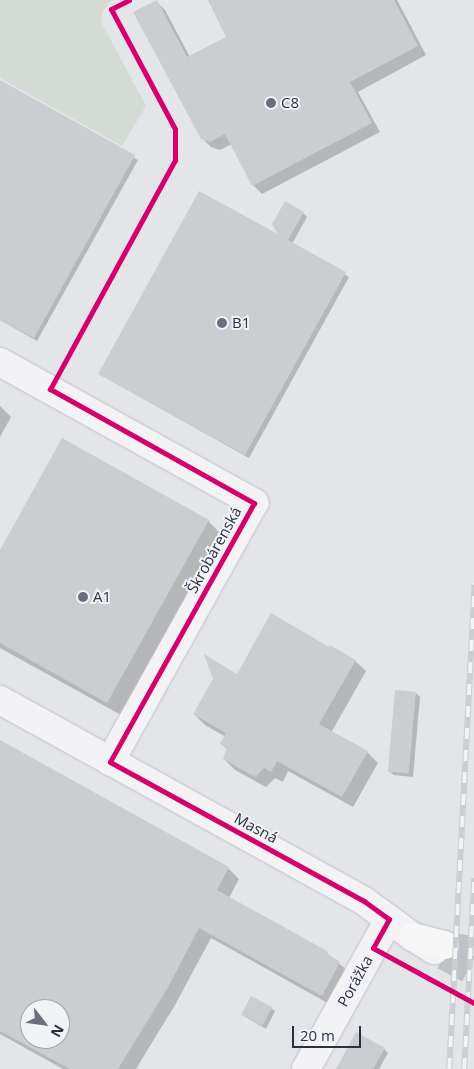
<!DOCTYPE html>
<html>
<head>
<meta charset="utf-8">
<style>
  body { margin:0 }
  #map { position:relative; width:474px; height:1069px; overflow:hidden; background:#e3e5e8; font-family:"Open Sans",sans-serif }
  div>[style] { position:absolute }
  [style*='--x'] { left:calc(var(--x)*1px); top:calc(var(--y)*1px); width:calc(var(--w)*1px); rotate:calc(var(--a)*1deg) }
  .green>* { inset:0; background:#d3dbd4 }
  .shadow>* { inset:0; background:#0003 }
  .building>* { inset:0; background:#cccdd0; transform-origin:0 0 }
  .minor-tunnel>* { height:28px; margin-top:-14px; transform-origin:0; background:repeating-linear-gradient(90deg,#bec1c6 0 28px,transparent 0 42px) }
  .major-tunnel>* { height:28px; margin-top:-14px; transform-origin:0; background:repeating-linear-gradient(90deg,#bec1c6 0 28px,transparent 0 42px) }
  .roads { filter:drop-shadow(0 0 1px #c1c3c6) drop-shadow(0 0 1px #c1c3c6) }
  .minor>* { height:28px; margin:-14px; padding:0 14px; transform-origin:14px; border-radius:14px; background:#f3f3f5 }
  .major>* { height:28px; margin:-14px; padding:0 14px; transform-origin:14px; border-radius:14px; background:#f7f7f7 }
  .rail>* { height:5.5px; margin-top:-2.75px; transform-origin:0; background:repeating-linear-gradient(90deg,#f2f3f7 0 11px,#cccdd0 0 22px); box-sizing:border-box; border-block:1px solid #cccdd0 }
  .cycleway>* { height:5px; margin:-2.5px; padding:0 2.5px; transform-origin:2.5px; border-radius:2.5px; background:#d6006c }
  .dots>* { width:14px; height:14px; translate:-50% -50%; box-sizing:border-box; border:2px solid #f2f3f7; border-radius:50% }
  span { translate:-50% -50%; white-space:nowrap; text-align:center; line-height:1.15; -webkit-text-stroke:4px #f2f3f7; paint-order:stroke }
  .poi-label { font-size:15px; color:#2b3040 }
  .left { translate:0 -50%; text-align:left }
  .street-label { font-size:15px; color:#2b3040 }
  .north { position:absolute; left:20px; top:999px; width:50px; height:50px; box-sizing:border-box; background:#f2f3f7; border:1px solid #a2a5ae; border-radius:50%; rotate:120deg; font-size:14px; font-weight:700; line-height:20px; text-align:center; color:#2b3040 }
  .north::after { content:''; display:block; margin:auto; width:18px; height:22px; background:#6b6f7b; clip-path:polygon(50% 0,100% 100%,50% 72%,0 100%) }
  .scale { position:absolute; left:292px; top:1026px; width:69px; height:22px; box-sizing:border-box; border:2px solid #2b3040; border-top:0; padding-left:6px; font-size:15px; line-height:18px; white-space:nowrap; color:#2b3040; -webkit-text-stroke:4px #f2f3f7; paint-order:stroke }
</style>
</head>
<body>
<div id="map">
  <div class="green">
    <div style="clip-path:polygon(0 0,111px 0,102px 13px,101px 22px,146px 106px,122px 146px,0 78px)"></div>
  </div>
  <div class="shadow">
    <div style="clip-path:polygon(209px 0,397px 0,426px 55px,358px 92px,380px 132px,262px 194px,253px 185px,232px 144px,220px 150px,211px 147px,202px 138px,156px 1px,165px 10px,190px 57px,228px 37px)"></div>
    <div style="clip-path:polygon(0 82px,138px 160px,37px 341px,0 320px)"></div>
    <div style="clip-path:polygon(303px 213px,307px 217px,292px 244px,349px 277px,249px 458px,99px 374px,281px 237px)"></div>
    <div style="clip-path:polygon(0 406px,11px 417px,0 437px)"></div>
    <div style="clip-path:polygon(208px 521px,221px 534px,121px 715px,0 648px,0 553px)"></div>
    <div style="clip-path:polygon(329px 649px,355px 661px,366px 671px,331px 733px,367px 752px,378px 763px,353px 807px,288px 771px,283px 782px,275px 778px,266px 787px,235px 770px,224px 759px,227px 749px,222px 744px,226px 737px,205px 725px,194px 714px,238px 675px)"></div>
    <div style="clip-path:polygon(416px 693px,420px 697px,413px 777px,394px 775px,390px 772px)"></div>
    <div style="clip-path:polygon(evenodd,0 741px,228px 868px,239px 879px,229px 898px,326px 952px,351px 974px,333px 1006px,211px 938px,175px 1005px,136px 1069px,63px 1069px,0 1034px,0 741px,30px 1009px,60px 1009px,60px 1039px,30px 1039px,30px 1009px)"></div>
    <div style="clip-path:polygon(271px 1008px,275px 1011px,266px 1029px,242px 1015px)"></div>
    <div style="clip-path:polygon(384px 1049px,388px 1053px,379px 1069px,337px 1069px)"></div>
  </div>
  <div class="building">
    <div style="clip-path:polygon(157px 0,187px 57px,226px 37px,208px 0,394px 0,418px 46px,350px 82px,372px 123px,252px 186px,225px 134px,210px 142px,201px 139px,133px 12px)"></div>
    <div style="clip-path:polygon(0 80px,135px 155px,34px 338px,0 320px)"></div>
    <div style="clip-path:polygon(199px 191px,278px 234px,272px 224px,285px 201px,304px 212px,288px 240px,346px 272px,245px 455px,98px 374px)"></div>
    <div style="clip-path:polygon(62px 438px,209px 520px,107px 703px,0 643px,0 550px)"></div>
    <div style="clip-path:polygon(271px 613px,329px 647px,330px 645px,356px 660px,319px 724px,368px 751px,342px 797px,277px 761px,271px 772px,264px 768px,255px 777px,223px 759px,227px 747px,220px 744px,226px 733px,193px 714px,213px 679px,204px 654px,237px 674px)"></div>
    <div style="left:395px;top:690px;width:21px;height:82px;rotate:5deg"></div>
    <div style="clip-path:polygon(evenodd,0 740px,229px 867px,217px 890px,327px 951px,326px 953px,340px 962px,322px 996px,199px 928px,167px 989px,118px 1069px,70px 1069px,0 1031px,0 740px,30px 1009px,60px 1009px,60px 1039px,30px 1039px,30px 1009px)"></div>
    <div style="left:251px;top:996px;width:24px;height:21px;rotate:28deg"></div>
    <div style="clip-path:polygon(356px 1032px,385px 1048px,373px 1069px,336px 1069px)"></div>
  </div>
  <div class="minor-tunnel">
    <div style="--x:444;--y:956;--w:34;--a:28"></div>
  </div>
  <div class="major-tunnel">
    <div style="--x:445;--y:945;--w:30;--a:12"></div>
  </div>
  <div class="roads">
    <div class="minor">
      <div style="--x:0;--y:362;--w:291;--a:29"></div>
      <div style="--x:254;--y:503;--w:296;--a:119.1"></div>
      <div style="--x:0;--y:700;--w:416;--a:28.9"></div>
      <div style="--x:364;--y:901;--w:61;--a:36.3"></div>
      <div style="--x:413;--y:937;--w:25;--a:32"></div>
      <div style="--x:306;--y:1069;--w:171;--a:-61"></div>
    </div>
    <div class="major">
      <div style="--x:413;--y:937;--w:33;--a:14"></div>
    </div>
  </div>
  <div class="rail">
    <div style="--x:449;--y:1069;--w:486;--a:-87"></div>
    <div style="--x:464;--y:1069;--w:191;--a:-87"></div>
  </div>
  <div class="cycleway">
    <div style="--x:129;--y:0;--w:20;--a:153"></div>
    <div style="--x:111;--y:9;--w:136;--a:61.9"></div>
    <div style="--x:175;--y:129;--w:31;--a:90"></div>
    <div style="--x:175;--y:160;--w:261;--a:118.6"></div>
    <div style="--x:50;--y:389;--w:234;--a:29.2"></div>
    <div style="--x:254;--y:503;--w:296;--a:119.1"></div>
    <div style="--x:110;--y:762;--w:290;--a:28.7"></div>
    <div style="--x:364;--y:901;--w:31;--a:36"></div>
    <div style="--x:389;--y:919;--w:33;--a:119"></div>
    <div style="--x:373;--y:948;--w:115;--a:28.6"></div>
  </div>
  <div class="dots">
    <div style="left:271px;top:103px;background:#6b6f7b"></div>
    <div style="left:222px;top:323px;background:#6b6f7b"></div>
    <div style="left:83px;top:597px;background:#6b6f7b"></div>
  </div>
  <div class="poi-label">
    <span class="left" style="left:281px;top:103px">C8</span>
    <span class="left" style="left:232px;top:323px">B1</span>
    <span class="left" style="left:93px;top:597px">A1</span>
  </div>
  <div class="street-label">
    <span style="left:214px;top:550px;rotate:-61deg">Škrobárenská</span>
    <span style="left:256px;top:828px;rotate:28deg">Masná</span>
    <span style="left:355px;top:981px;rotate:-61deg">Porážka</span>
  </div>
  <div class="north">N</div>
  <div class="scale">20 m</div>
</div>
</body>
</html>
